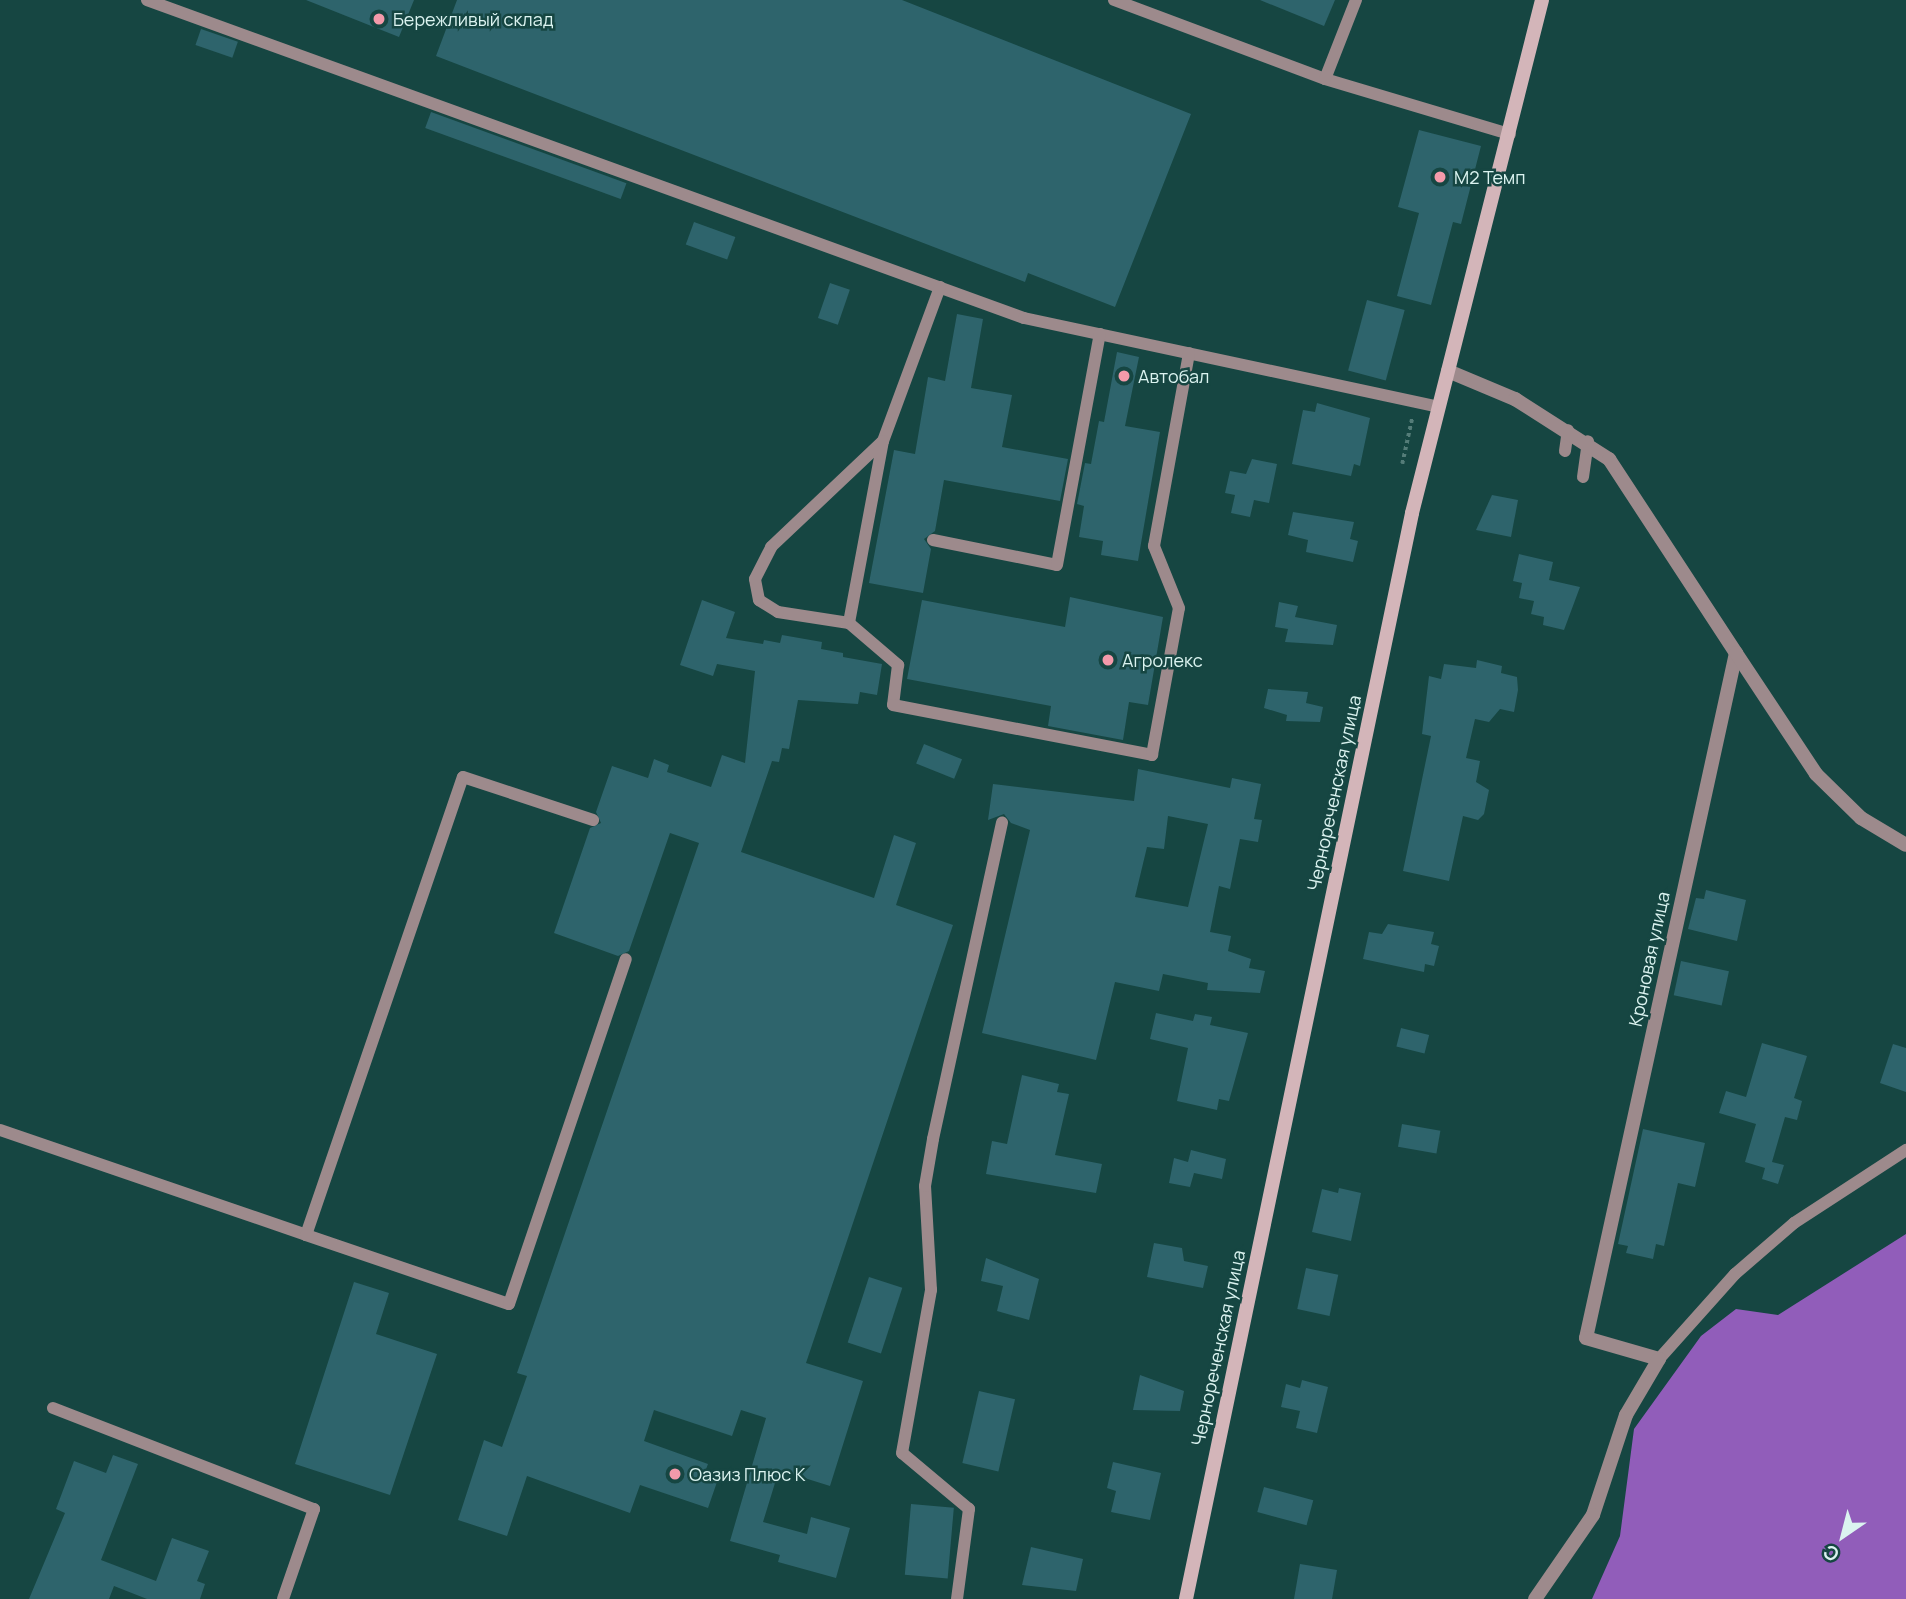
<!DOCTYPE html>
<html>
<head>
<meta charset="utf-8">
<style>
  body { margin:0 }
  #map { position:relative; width:1906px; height:1599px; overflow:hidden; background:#164642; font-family:Manrope,sans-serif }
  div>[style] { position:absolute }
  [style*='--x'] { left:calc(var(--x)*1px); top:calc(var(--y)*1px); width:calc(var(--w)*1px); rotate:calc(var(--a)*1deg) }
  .water>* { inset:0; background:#915dba }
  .building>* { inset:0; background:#2e646c; transform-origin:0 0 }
  .path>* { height:3.5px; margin-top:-1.75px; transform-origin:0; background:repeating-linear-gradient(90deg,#547c78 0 3.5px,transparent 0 7px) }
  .lane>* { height:12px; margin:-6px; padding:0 6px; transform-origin:6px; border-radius:6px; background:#9d8a8c }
  .street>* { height:14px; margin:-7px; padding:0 7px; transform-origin:7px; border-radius:7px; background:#9d8a8c }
  .secondary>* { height:14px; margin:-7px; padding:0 7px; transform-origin:7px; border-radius:7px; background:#d3b5b9 }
  .dots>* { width:19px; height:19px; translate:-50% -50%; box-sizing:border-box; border:4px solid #164642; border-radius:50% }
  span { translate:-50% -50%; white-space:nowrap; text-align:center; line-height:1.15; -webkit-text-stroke:5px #164642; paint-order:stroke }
  .poi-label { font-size:18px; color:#dbf3f0 }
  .left { translate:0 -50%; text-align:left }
  .street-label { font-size:18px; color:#dbf3f0 }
  .north { position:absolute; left:1808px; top:1501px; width:70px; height:70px; -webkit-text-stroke:5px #164642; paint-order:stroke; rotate:215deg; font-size:19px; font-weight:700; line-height:28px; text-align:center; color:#dbf3f0 }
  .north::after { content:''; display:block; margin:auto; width:24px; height:32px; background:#dbf3f0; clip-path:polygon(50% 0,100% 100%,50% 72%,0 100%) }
</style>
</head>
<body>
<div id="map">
  <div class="water">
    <div style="clip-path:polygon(1906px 1234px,1906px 1599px,1592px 1599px,1620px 1536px,1634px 1429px,1701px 1336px,1736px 1309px,1778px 1315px)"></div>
  </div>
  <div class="building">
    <div style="clip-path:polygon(306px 0,414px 0,399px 37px)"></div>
    <div style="clip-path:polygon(457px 0,902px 0,1191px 114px,1115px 307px,1028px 273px,1025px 282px,436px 56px)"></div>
    <div style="clip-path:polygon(1260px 0,1335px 0,1324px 26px)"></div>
    <div style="left:201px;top:29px;width:39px;height:17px;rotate:19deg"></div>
    <div style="left:431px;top:112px;width:208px;height:17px;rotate:20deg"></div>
    <div style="clip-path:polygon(1419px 130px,1481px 146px,1461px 224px,1453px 222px,1431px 305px,1397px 296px,1419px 213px,1398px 207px)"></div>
    <div style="left:694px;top:222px;width:44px;height:24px;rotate:20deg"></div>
    <div style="left:830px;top:283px;width:21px;height:37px;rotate:19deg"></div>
    <div style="left:1367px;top:300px;width:39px;height:73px;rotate:15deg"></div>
    <div style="clip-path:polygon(957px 314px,983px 319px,971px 388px,1012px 395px,1002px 447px,1068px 459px,1060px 501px,944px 480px,935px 531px,924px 539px,931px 549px,923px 593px,869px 583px,894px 450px,915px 454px,928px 377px,945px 381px)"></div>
    <div style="clip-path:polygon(1117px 352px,1139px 357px,1125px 426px,1160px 432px,1138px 561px,1101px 555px,1103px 541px,1079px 537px,1084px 506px,1077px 504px,1085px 463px,1091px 464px,1099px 421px,1104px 422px)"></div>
    <div style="clip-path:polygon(1317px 403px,1370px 418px,1360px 466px,1354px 464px,1351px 476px,1292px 464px,1303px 410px,1315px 412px)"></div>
    <div style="clip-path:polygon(1252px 459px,1277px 464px,1269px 503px,1254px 500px,1250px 517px,1231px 513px,1235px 495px,1225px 493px,1230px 471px,1246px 474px)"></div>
    <div style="clip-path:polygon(1492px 495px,1518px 500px,1511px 537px,1476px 530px)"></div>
    <div style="clip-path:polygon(1293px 512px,1354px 522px,1350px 539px,1358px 541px,1353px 562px,1306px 552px,1308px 540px,1288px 535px)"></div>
    <div style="clip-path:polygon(1519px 554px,1553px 562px,1549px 580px,1580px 587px,1564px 630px,1543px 625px,1544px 617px,1531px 614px,1534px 601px,1519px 598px,1522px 583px,1513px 581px)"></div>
    <div style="clip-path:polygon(1070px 597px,1163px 617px,1148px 705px,1129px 702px,1123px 740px,1048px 726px,1051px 706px,907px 679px,922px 600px,1065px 627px)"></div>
    <div style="clip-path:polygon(702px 600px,735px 612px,726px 638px,763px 644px,764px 640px,780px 643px,782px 635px,822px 642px,821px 649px,843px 653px,843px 657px,882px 664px,877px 695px,860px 692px,858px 704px,798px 700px,789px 749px,782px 748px,779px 762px,772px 761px,741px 852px,874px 898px,894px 835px,916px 843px,896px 905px,953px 925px,806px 1363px,863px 1381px,830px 1486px,779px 1470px,763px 1522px,807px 1534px,811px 1517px,850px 1528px,836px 1578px,778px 1562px,780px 1555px,730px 1541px,766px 1418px,741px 1410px,732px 1436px,654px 1410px,644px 1441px,708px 1464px,703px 1477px,717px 1482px,708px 1508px,640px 1485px,630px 1513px,527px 1476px,507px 1536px,458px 1520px,484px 1440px,502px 1447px,527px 1376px,517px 1373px,699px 843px,670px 833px,629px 951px,618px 956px,554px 933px,590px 828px,601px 823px,596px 812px,612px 766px,648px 778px,654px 759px,669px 765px,667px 772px,711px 787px,722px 755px,745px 763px,755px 671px,717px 664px,713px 676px,680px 665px)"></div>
    <div style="clip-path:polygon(1279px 602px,1298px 606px,1295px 617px,1337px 625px,1333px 645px,1285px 642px,1288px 629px,1275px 627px)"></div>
    <div style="clip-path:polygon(1477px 660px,1502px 666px,1501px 673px,1517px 677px,1518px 690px,1514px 712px,1500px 709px,1489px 722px,1475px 719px,1466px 758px,1480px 761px,1476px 782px,1489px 790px,1484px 814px,1478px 820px,1463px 816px,1449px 881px,1403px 871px,1431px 736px,1422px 734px,1429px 676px,1441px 679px,1444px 664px,1476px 668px)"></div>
    <div style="clip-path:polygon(1268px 689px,1308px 692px,1306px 703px,1323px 707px,1320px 722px,1286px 721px,1287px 715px,1264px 708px)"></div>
    <div style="left:924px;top:744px;width:41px;height:21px;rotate:22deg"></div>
    <div style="clip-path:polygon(evenodd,1138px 769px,1230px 788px,1232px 778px,1261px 784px,1254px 819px,1262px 820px,1258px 842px,1240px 839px,1230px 889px,1219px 886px,1210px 932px,1231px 936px,1228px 951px,1251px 959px,1249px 968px,1265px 971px,1260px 993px,1207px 990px,1208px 983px,1163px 974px,1159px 991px,1115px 982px,1096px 1060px,982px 1033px,1030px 830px,1011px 823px,1004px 814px,988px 820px,993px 784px,1134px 801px,1138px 769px,1168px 816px,1208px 824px,1188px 907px,1135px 897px,1147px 847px,1164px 849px,1168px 816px)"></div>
    <div style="clip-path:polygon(1706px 890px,1746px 900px,1737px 941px,1688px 929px,1696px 898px,1704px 899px)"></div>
    <div style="clip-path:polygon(1388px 924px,1434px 932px,1431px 944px,1439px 946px,1434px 966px,1425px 964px,1424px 972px,1363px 959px,1369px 932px,1382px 934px)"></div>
    <div style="left:1681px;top:961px;width:49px;height:35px;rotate:12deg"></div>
    <div style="clip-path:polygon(1156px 1013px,1193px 1021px,1195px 1014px,1212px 1017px,1210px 1025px,1248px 1033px,1229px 1101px,1219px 1099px,1217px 1110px,1177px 1101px,1188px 1048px,1150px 1039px)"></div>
    <div style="left:1401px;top:1028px;width:29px;height:19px;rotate:14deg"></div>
    <div style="clip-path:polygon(1762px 1043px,1807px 1056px,1794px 1098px,1802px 1101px,1797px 1120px,1785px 1117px,1772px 1162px,1784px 1165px,1778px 1184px,1762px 1179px,1765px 1168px,1745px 1162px,1756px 1124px,1719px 1113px,1726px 1091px,1746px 1097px)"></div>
    <div style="clip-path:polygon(1893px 1044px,1906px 1048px,1906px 1092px,1880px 1083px)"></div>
    <div style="clip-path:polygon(1022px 1075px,1059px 1084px,1057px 1092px,1069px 1094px,1055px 1155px,1102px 1164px,1096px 1193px,986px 1174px,992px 1141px,1007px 1144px)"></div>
    <div style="left:1402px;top:1124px;width:39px;height:23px;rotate:10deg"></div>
    <div style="clip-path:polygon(1643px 1129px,1705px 1143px,1695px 1187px,1678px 1183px,1664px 1246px,1656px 1244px,1653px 1259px,1626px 1253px,1628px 1246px,1618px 1244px)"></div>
    <div style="clip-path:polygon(1191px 1150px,1226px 1159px,1222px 1179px,1194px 1173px,1190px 1187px,1169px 1183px,1174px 1158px,1188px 1162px)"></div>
    <div style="clip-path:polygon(1339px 1188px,1361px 1193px,1351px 1241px,1312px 1232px,1322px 1189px,1338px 1193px)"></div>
    <div style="clip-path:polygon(1154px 1243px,1182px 1248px,1184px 1261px,1208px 1266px,1203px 1288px,1147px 1277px)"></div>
    <div style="clip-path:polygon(986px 1258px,1039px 1279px,1029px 1320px,997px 1311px,1003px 1286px,981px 1281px)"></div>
    <div style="left:1306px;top:1268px;width:33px;height:42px;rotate:12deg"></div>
    <div style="left:869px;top:1277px;width:35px;height:69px;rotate:18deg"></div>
    <div style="clip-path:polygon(354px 1282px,389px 1293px,376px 1334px,437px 1354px,390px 1495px,295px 1464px)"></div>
    <div style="clip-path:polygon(1140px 1375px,1184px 1391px,1180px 1411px,1133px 1410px)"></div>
    <div style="clip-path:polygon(1302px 1380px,1328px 1387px,1317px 1433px,1296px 1428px,1300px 1411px,1281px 1407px,1286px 1384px,1300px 1388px)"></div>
    <div style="left:979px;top:1391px;width:37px;height:74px;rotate:13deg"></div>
    <div style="clip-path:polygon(113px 1455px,138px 1464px,101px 1560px,156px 1581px,172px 1538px,209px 1551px,197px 1581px,205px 1584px,200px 1599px,147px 1599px,114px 1586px,109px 1599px,29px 1599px,65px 1513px,56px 1509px,74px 1461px,106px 1473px)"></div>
    <div style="clip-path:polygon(1113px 1462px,1161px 1473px,1150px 1520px,1111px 1512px,1116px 1491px,1107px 1488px)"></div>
    <div style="left:1264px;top:1487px;width:51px;height:26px;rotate:15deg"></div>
    <div style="left:911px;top:1504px;width:43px;height:71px;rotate:5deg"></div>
    <div style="clip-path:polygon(1031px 1547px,1083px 1559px,1076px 1591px,1022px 1585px)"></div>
    <div style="clip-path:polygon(1300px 1564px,1337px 1570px,1332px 1599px,1294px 1599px)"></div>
  </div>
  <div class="path">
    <div style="--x:1402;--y:464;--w:47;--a:-77.7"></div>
  </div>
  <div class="lane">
    <div style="--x:147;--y:0;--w:933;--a:19.93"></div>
    <div style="--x:1024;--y:318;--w:423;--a:12.1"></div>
    <div style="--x:1114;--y:0;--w:225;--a:20.5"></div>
    <div style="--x:1325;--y:79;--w:193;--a:16.6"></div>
    <div style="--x:1325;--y:79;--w:85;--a:-68.6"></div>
    <div style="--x:940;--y:287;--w:164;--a:110.3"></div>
    <div style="--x:883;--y:441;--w:185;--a:100.6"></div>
    <div style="--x:849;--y:623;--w:65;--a:40.6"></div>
    <div style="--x:898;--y:665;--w:40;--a:97.1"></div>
    <div style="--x:893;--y:705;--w:264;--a:10.9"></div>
    <div style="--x:1152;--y:755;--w:149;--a:-79.6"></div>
    <div style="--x:1179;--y:608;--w:67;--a:-112"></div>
    <div style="--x:1154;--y:546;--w:196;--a:-79.7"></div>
    <div style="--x:1565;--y:451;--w:21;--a:-82"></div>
    <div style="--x:1583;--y:477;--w:36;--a:-82"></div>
    <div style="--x:933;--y:540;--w:126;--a:11.4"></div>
    <div style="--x:1057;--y:565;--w:235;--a:-79.5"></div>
    <div style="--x:849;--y:623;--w:72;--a:-171.2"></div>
    <div style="--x:778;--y:612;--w:22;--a:-148"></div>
    <div style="--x:759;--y:600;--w:21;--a:-101"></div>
    <div style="--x:755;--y:579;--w:36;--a:-63"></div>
    <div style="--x:771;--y:547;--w:154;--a:-43.4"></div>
    <div style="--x:0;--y:1130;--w:324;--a:18.9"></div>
    <div style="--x:306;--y:1235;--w:484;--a:-71.1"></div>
    <div style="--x:463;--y:777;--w:137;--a:18.3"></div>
    <div style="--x:306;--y:1235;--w:214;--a:18.8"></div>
    <div style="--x:509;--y:1304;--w:364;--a:-71.3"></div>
    <div style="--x:1659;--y:1359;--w:114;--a:-48.2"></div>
    <div style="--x:1735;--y:1274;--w:78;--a:-40.8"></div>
    <div style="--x:1794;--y:1223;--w:134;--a:-33.1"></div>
    <div style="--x:53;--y:1408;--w:280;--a:21.2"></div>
    <div style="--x:314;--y:1509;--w:95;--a:109"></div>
    <div style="--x:957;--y:1599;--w:91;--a:-82.4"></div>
    <div style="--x:969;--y:1509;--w:87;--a:-140.1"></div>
    <div style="--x:902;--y:1453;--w:166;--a:-79.9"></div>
    <div style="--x:931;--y:1290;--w:104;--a:-93.3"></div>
    <div style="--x:925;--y:1186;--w:48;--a:-80.3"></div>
    <div style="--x:933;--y:1139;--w:324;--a:-77.7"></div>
  </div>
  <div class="street">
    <div style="--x:1448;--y:371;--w:73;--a:22.7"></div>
    <div style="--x:1515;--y:399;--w:112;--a:32.6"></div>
    <div style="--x:1609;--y:459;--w:232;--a:56.8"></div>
    <div style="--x:1736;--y:653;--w:701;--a:102.35"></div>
    <div style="--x:1586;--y:1338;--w:76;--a:16"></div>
    <div style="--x:1659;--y:1359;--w:65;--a:120.5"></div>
    <div style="--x:1626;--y:1415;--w:105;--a:108.3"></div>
    <div style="--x:1593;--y:1515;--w:102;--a:124.6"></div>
    <div style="--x:1736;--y:653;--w:145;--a:56.5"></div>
    <div style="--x:1816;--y:774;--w:63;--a:44.4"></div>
    <div style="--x:1861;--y:818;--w:52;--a:31"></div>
  </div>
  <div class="secondary">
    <div style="--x:1186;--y:1599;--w:1109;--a:-78.24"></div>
    <div style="--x:1412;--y:513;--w:529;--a:-75.78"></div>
  </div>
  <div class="dots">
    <div style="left:379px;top:19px;background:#f39aaa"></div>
    <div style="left:1440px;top:177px;background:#f39aaa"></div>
    <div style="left:1124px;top:376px;background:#f39aaa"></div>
    <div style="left:1108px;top:660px;background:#f39aaa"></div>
    <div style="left:675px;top:1474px;background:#f39aaa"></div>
  </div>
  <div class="poi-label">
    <span class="left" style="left:393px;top:19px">Бережливый склад</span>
    <span class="left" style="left:1454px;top:177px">М2 Темп</span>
    <span class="left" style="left:1138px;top:376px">Автобал</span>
    <span class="left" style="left:1122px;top:660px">Агролекс</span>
    <span class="left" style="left:689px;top:1474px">Оазиз Плюс К</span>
  </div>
  <div class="street-label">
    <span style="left:1334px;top:793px;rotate:-78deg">Чернореченская улица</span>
    <span style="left:1649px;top:959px;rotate:-78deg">Кроновая улица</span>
    <span style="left:1218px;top:1348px;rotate:-78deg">Чернореченская улица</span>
  </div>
  <div class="north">С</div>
</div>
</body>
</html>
